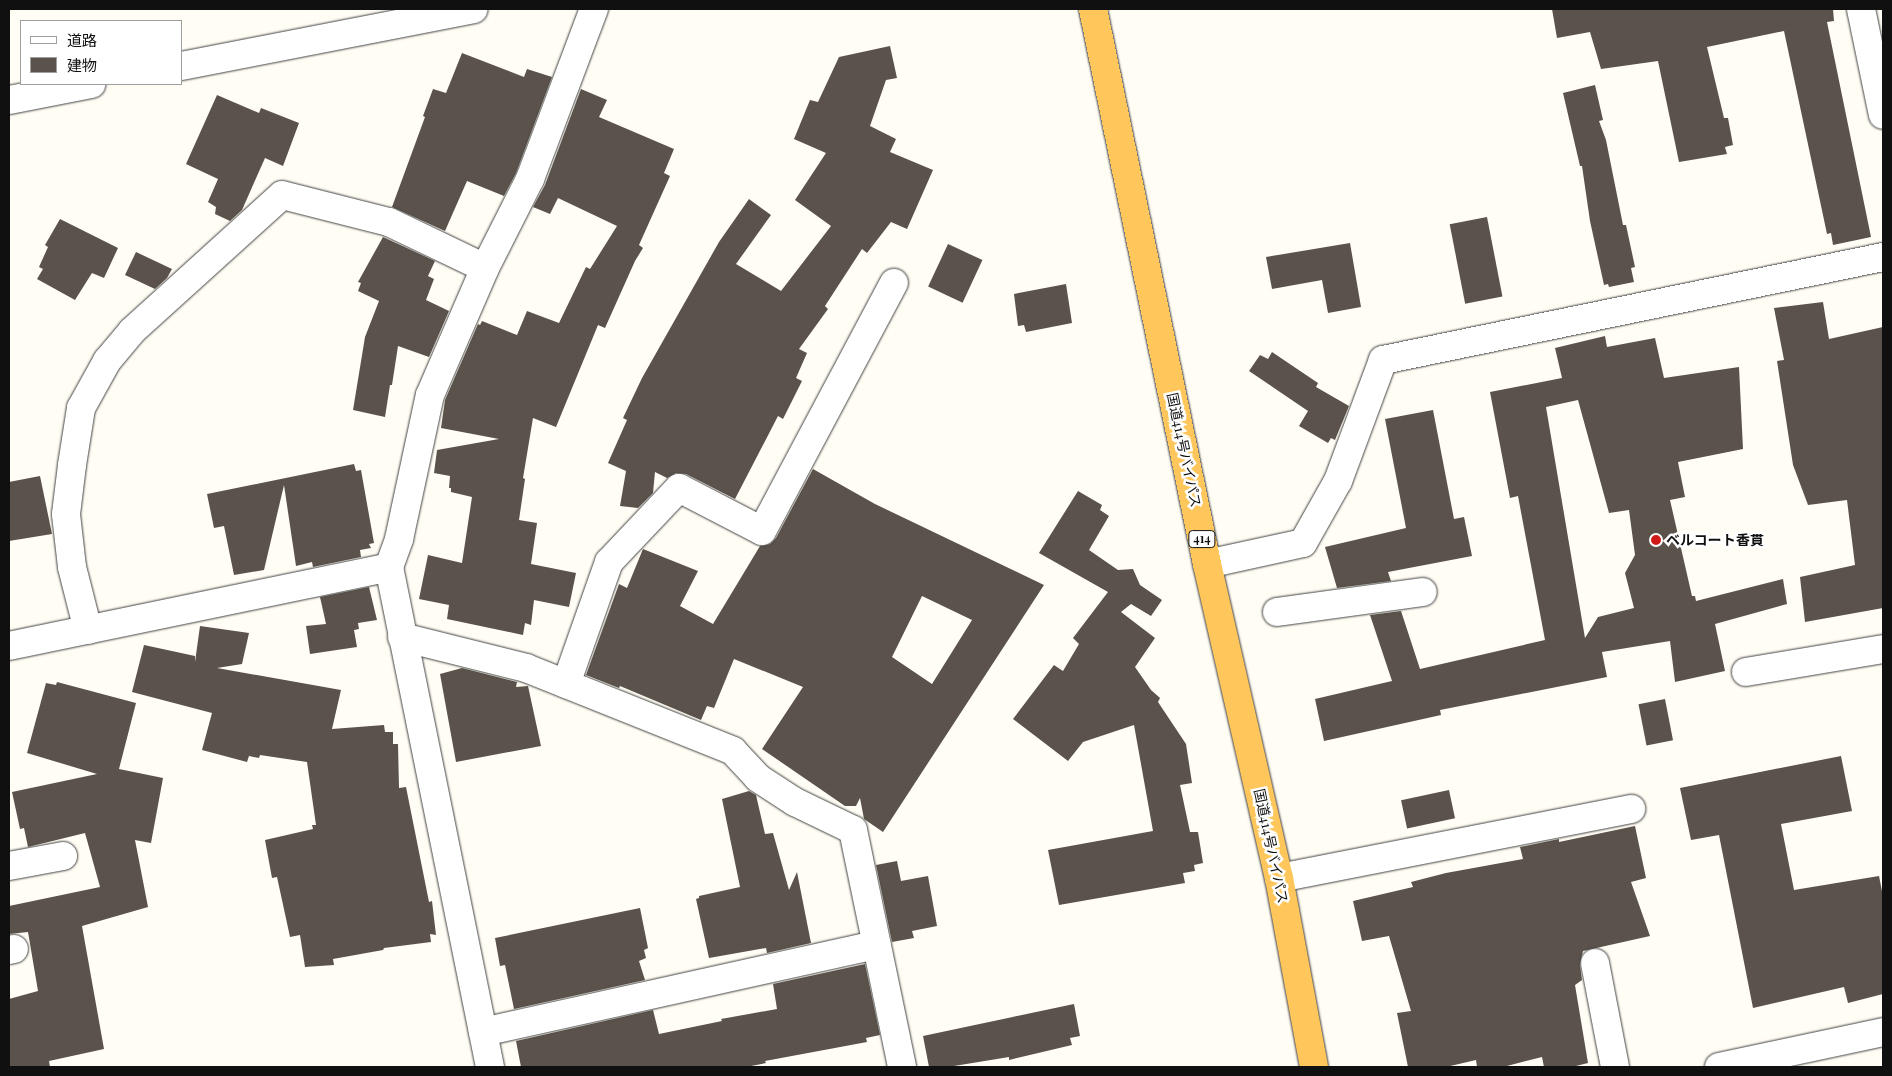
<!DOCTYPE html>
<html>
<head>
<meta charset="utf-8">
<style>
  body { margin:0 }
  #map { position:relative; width:1892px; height:1076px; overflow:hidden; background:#fffdf4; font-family:"Playfair Display","Noto Sans JP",serif }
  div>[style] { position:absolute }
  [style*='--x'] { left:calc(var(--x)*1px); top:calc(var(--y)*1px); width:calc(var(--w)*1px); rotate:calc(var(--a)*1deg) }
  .building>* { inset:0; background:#5a524b; transform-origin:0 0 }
  .roads { filter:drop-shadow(0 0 1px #434343) drop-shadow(0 0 1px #434343) }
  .minor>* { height:28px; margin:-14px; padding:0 14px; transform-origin:14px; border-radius:14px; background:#fff }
  .tertiary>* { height:28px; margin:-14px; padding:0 14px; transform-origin:14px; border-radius:14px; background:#fff }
  .trunk>* { height:28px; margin:-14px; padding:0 14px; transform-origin:14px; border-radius:14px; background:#ffc65b }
  .dots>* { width:14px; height:14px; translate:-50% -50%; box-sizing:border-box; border:2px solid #fff; border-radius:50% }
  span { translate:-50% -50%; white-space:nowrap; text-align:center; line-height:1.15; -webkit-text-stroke:5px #fff; paint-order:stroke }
  .shield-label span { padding:1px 4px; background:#fff; border:1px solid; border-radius:4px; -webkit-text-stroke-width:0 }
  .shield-label { font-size:12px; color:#101010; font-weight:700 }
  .street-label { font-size:14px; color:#101010 }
  .poi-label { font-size:14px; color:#101010; font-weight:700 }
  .left { translate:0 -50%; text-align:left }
  .frame { position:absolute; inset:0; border:10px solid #101010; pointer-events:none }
  .legend { position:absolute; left:20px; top:20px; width:162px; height:65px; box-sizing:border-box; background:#fff; border:1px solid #9f9f9f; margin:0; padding:6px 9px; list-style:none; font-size:15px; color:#101010 }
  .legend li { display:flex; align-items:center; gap:10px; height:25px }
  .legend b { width:25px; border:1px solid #9f9f9f }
</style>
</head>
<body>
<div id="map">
  <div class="building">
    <div style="clip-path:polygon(1552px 9px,1833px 9px,1834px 21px,1827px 22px,1871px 237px,1833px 245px,1831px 233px,1827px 234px,1784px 31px,1707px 47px,1724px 118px,1728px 118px,1733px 145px,1725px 147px,1727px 154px,1679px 162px,1658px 61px,1601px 69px,1590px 32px,1557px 38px)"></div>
    <div style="clip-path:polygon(890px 46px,897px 78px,886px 80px,870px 126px,896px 139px,890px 152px,933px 170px,907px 229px,891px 222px,867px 253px,862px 249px,825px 306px,828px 309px,799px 349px,807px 353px,796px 378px,802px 381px,783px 419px,778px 416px,735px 499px,686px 474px,676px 473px,667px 478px,655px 472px,653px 493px,638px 508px,620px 506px,626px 471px,608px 463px,627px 420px,623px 418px,642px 378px,719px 242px,749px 199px,771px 215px,736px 264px,781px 291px,831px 226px,795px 200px,826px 153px,794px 139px,810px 100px,818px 102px,839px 57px)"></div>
    <div style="clip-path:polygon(462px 53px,524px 77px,527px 69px,552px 77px,516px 173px,504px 196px,467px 181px,445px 231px,392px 207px,425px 117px,423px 116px,433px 89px,446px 93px)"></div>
    <div style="clip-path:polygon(1595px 85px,1603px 120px,1599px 121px,1606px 140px,1623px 225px,1626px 225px,1635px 267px,1631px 268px,1634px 282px,1609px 287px,1608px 284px,1604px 285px,1590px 221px,1582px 166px,1580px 166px,1563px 93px)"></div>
    <div style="clip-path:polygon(581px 89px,607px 100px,599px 117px,674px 149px,664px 173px,670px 176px,639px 245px,643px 248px,635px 261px,605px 328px,598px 325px,556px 427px,533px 418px,523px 478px,525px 479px,519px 520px,537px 523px,531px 564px,576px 573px,569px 607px,534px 600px,531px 625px,525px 623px,523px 635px,447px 619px,449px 605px,419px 599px,428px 555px,462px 563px,472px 497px,451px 492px,451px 488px,449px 488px,450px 476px,434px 473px,437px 450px,499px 439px,441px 428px,445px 400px,478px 324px,480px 325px,482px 321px,517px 335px,527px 311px,559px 323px,586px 267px,590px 269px,617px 226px,558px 198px,550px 214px,533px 207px,545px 185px)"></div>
    <div style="clip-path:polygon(217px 95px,259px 113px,261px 108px,299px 123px,283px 166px,265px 158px,242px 210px,230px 221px,215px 214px,216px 207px,208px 202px,218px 179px,186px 164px)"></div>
    <div style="left:1487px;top:217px;width:81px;height:38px;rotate:79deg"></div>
    <div style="clip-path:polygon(60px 219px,118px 248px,104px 278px,92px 273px,75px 300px,37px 279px,43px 269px,39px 267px,48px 247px,45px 245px)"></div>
    <div style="clip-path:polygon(383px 237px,435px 261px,428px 276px,434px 279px,426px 300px,449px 311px,429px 357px,398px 346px,392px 385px,390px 385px,385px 417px,353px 410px,365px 337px,379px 301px,358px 291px,361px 283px,358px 282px)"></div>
    <div style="clip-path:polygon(1350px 243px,1361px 307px,1328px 313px,1322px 280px,1272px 289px,1266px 257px)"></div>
    <div style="left:948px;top:244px;width:38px;height:47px;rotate:25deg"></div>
    <div style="clip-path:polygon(136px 252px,172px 269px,167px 278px,155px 289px,125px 275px)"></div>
    <div style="clip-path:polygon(1066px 284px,1072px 323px,1026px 332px,1024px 325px,1018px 326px,1014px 294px)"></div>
    <div style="clip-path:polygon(1823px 302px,1829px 339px,1883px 327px,1883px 608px,1805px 622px,1800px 577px,1855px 565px,1847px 500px,1808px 505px,1793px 465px,1777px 361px,1784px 360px,1774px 308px)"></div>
    <div style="clip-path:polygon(evenodd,1605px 336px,1607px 347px,1655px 338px,1664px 378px,1739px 367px,1743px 449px,1678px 462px,1685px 497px,1670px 500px,1692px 596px,1695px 596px,1696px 601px,1783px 579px,1787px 604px,1715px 624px,1725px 671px,1675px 682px,1670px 641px,1602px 652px,1607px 677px,1440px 710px,1441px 715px,1324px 741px,1315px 699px,1392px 681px,1370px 615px,1401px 611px,1420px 669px,1545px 640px,1518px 496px,1510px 498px,1490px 392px,1562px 378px,1555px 348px,1605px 336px,1578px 400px,1609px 513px,1629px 510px,1635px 555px,1625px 573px,1634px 608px,1598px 617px,1585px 638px,1546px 407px,1578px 400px)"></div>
    <div style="clip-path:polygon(1272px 352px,1318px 383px,1316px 387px,1349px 406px,1335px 440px,1331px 438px,1328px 443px,1299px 426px,1308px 411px,1249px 371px,1260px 355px,1268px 359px)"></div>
    <div style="clip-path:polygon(1433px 410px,1454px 519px,1464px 517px,1472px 556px,1388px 572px,1391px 581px,1337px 588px,1325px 547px,1406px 528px,1385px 419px)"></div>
    <div style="clip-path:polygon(354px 464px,356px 471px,361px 470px,374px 543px,369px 544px,371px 548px,360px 550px,361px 557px,313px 567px,312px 562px,296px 566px,284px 485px,264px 570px,234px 575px,224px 526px,214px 528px,207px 494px)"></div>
    <div style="clip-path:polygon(evenodd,813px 469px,875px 504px,1044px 585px,883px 832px,864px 819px,860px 798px,856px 806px,845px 806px,762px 749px,803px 687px,734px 659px,714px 708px,707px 706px,701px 720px,620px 686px,619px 688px,586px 675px,619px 584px,627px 588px,643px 549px,698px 571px,680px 606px,713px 624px,760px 546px,770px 544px,776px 538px,813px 469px,922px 596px,972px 620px,932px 684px,892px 657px,922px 596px)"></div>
    <div style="clip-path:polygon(40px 476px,52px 534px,9px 541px,9px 482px)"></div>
    <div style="clip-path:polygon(1078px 491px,1102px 505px,1100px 510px,1109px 516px,1089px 550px,1118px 570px,1133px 569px,1140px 585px,1162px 600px,1151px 616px,1131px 604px,1121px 612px,1155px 638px,1135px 667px,1151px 690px,1160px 698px,1158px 702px,1186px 744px,1192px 783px,1180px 785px,1190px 832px,1198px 832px,1203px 863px,1194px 865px,1195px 871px,1183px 873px,1185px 883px,1059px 905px,1048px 850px,1153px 831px,1134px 725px,1083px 742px,1068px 761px,1013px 719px,1054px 665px,1063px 671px,1079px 644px,1073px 638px,1108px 592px,1039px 553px)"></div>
    <div style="clip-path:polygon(369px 587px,377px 620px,358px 623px,359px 629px,354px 630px,357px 647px,310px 654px,306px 626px,326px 624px,320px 597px)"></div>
    <div style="clip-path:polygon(200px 626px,249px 633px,242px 664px,217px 668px,341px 690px,332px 729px,384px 725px,385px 732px,393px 732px,393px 744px,398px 744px,399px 788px,406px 787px,429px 902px,432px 901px,436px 935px,430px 934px,431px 942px,384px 948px,383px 950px,333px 959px,334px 965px,305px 967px,300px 935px,290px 937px,277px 877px,272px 878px,265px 840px,313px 829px,312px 825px,316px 825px,307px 762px,260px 755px,259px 758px,249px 756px,247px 762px,202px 750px,212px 713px,132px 692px,144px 645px,195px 656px,195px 662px)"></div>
    <div style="clip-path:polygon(462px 668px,517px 682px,516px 687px,528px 686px,541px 746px,456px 762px,440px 674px)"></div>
    <div style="clip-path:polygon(57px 682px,136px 703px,119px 769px,163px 778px,151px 843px,135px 840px,148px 907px,82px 926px,104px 1049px,49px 1061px,50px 1067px,9px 1067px,9px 999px,38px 991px,28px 932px,9px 934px,9px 906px,100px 887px,85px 833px,28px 847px,24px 828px,20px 829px,12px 792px,97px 774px,27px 753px,46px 683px,56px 685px)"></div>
    <div style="left:1665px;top:699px;width:42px;height:27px;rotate:79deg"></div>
    <div style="clip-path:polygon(1841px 756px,1852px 811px,1781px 824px,1794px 890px,1879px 876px,1883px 896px,1883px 994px,1848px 1003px,1844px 987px,1753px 1008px,1719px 835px,1691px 840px,1680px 788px)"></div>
    <div style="left:1449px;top:790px;width:29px;height:49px;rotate:78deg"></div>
    <div style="clip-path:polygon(749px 791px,756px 795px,765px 834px,773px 833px,789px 890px,797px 872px,811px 943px,767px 953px,766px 948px,709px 958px,696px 899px,699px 898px,699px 896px,740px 887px,722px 799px)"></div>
    <div style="clip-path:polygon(1635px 826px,1646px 878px,1631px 882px,1650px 936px,1583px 951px,1580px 965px,1582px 980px,1575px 985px,1588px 1063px,1572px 1067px,1544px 1067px,1542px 1057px,1503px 1067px,1477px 1067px,1476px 1060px,1446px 1067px,1408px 1067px,1397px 1013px,1411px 1011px,1389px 936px,1362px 941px,1353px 901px,1413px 887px,1411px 882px,1446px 873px,1523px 859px,1520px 847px,1559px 839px,1559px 842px)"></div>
    <div style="clip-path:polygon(897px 861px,901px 881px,928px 876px,937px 926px,912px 931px,914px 938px,892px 942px,876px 865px)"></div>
    <div style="clip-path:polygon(640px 908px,648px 948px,644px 950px,646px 958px,639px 961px,645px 980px,514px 1009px,505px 965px,500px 966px,495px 938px)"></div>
    <div style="clip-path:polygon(865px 964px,880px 1035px,866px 1038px,867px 1042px,765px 1061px,766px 1063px,746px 1067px,521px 1067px,516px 1041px,653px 1010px,659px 1034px,722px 1021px,721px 1019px,777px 1009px,773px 984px)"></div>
    <div style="clip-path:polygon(1074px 1004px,1080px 1036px,1070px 1038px,1072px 1045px,1009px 1060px,1009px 1057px,948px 1067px,929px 1067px,923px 1036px)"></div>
  </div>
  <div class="roads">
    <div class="minor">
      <div style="--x:1861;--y:9;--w:108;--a:78.3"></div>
      <div style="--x:1207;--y:564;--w:98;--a:-12.3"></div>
      <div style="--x:1303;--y:543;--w:71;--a:-60.6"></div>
      <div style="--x:1338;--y:481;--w:129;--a:-69.6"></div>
      <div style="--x:1383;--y:360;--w:510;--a:-11.64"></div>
      <div style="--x:1277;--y:612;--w:147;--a:-7.8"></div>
      <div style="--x:88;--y:630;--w:65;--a:-104.3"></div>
      <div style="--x:72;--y:567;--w:53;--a:-96.5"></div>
      <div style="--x:66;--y:514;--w:49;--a:-83"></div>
      <div style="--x:72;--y:465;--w:58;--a:-81"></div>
      <div style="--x:81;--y:408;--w:54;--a:-61"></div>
      <div style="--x:107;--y:361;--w:39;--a:-50"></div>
      <div style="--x:132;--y:331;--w:202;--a:-42.2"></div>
      <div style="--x:282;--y:195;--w:110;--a:14.2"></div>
      <div style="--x:389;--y:222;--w:106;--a:25.6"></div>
      <div style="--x:402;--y:637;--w:128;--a:14"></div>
      <div style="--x:526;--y:668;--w:223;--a:21.8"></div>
      <div style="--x:733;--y:751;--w:37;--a:47"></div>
      <div style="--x:758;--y:778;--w:44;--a:33"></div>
      <div style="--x:795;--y:802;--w:64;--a:25.8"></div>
      <div style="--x:853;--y:830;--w:242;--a:78.3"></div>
      <div style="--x:9;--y:646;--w:388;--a:-11.7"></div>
      <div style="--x:1746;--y:672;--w:139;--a:-9.5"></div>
      <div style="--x:566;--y:684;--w:129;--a:-70.6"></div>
      <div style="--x:609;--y:562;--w:102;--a:-46.6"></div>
      <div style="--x:679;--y:488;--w:93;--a:27.4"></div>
      <div style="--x:762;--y:531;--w:281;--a:-62"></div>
      <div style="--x:9;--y:866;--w:55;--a:-10.5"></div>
      <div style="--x:1279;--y:878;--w:359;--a:-11.1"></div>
      <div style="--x:9;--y:950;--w:5;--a:-11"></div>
      <div style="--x:1595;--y:963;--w:106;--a:79.1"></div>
      <div style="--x:483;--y:1032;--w:403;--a:-12.5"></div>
      <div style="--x:490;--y:1067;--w:510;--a:-101.42"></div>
      <div style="--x:389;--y:567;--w:30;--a:-70"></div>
      <div style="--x:399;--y:539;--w:147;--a:-77.9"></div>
      <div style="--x:430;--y:395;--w:138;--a:-66.6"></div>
      <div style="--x:485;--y:268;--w:100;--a:-63.2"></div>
      <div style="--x:530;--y:179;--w:182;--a:-69.4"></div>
    </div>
    <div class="tertiary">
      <div style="--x:181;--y:66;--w:298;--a:-11"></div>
      <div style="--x:9;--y:100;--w:84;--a:-11"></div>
      <div style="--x:1719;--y:1067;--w:168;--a:-12"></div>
    </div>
    <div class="trunk">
      <div style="--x:1093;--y:9;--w:567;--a:78.39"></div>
      <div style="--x:1207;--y:564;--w:322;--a:77.1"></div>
      <div style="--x:1279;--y:878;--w:192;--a:79.5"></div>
    </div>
  </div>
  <div class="dots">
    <div style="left:1656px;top:540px;background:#d11918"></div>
  </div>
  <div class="shield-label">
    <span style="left:1202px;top:539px">414</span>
  </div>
  <div class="street-label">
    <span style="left:1184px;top:450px;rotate:78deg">国道414号バイパス</span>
    <span style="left:1271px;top:846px;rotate:78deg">国道414号バイパス</span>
  </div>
  <div class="poi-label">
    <span class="left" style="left:1666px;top:540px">ベルコート香貫</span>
  </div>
  <div class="frame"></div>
  <ul class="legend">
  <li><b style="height:6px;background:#fff"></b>道路</li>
  <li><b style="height:14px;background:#5a524b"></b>建物</li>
  </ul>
</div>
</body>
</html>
